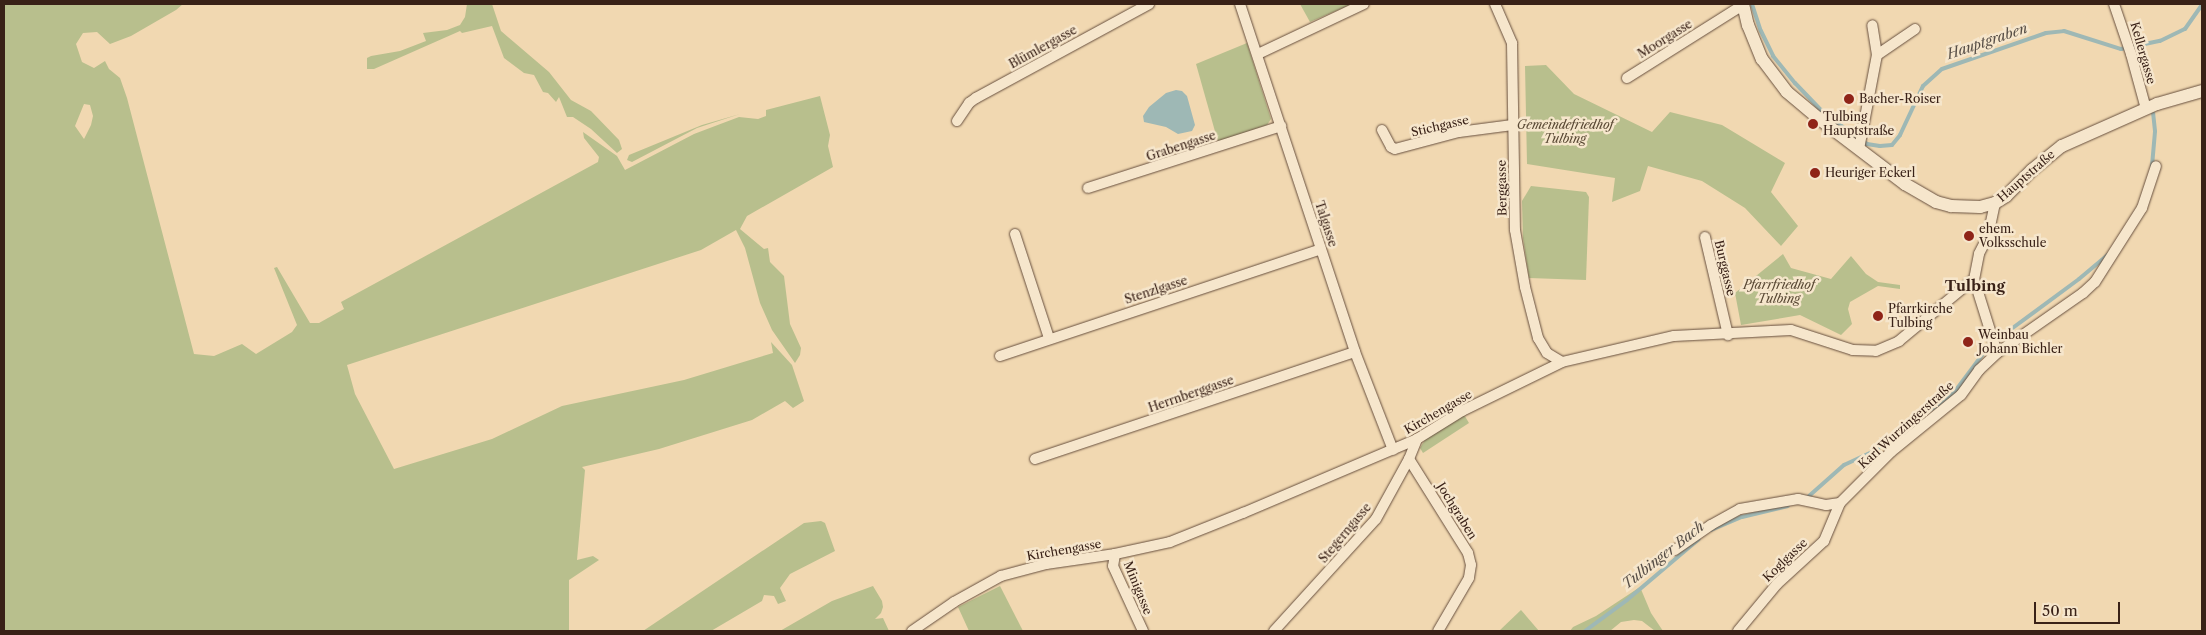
<!DOCTYPE html>
<html>
<head>
<meta charset="utf-8">
<style>
  body { margin:0 }
  #map { position:relative; width:2206px; height:635px; overflow:hidden; background:#f1d8b1; font-family:"Libre Caslon Text",serif }
  div>[style] { position:absolute }
  [style*='--x'] { left:calc(var(--x)*1px); top:calc(var(--y)*1px); width:calc(var(--w)*1px); rotate:calc(var(--a)*1deg) }
  .green>* { inset:0; background:#b8bf8d }
  .water>* { inset:0; background:#9eb8b5 }
  .stream>* { height:4px; margin:-2px; padding:0 2px; transform-origin:2px; border-radius:2px; background:#9eb8b5 }
  .roads { filter:drop-shadow(0 0 1px #674f3e) drop-shadow(0 0 1px #674f3e) }
  .minor>* { height:10px; margin:-5px; padding:0 5px; transform-origin:5px; border-radius:5px; background:#f6e6cc }
  .tertiary>* { height:12px; margin:-6px; padding:0 6px; transform-origin:6px; border-radius:6px; background:#f6e6cc }
  .dots>* { width:14px; height:14px; translate:-50% -50%; box-sizing:border-box; border:2px solid #f6e6cc; border-radius:50% }
  span { translate:-50% -50%; white-space:nowrap; text-align:center; line-height:1.15; -webkit-text-stroke:5px #f6e6cc; paint-order:stroke }
  .street-label { font-size:12px; color:#392117 }
  .poi-label { font-size:12px; color:#392117 }
  .left { translate:0 -50%; text-align:left }
  .park-label { font-size:12px; color:#594834; font-style:italic }
  .water-label { font-size:14px; color:#574e46; font-style:italic }
  .quarter-label { font-size:15px; color:#392117; font-weight:700 }
  .frame { position:absolute; inset:0; border:5px solid #392117; pointer-events:none }
  .scale { position:absolute; left:2034px; top:602px; width:86px; height:22px; box-sizing:border-box; border:2px solid #392117; border-top:0; padding-left:6px; font-size:15px; line-height:18px; white-space:nowrap; color:#392117; -webkit-text-stroke:4px #f6e6cc; paint-order:stroke }
</style>
</head>
<body>
<div id="map">
  <div class="green">
    <div style="clip-path:polygon(evenodd,4px 4px,183px 4px,176px 10px,131px 36px,110px 44px,97px 32px,83px 33px,76px 44px,82px 62px,94px 68px,105px 61px,109px 69px,120px 78px,127px 98px,194px 354px,214px 356px,242px 344px,256px 354px,292px 332px,297px 325px,274px 268px,277px 267px,310px 323px,319px 323px,344px 309px,341px 302px,598px 162px,599px 157px,584px 138px,583px 132px,617px 156px,625px 170px,694px 134px,723px 123px,739px 117px,758px 119px,766px 116px,766px 110px,820px 96px,830px 135px,828px 146px,833px 167px,747px 216px,740px 229px,764px 249px,768px 248px,770px 262px,784px 276px,790px 324px,801px 348px,800px 355px,795px 363px,772px 330px,760px 303px,745px 248px,736px 230px,701px 250px,347px 365px,355px 394px,394px 469px,492px 439px,562px 406px,684px 380px,773px 353px,771px 342px,792px 365px,804px 401px,793px 408px,785px 401px,752px 420px,659px 449px,582px 467px,585px 470px,577px 560px,593px 556px,599px 560px,569px 580px,569px 631px,4px 631px,4px 4px,84px 104px,90px 105px,93px 116px,91px 125px,84px 139px,75px 126px,84px 104px)"></div>
    <div style="clip-path:polygon(467px 4px,492px 4px,501px 31px,549px 72px,571px 100px,591px 111px,619px 140px,622px 149px,617px 153px,591px 129px,573px 117px,567px 117px,559px 97px,556px 102px,548px 93px,543px 92px,534px 75px,524px 73px,504px 58px,492px 26px,462px 33px,460px 31px,374px 69px,367px 69px,367px 58px,371px 56px,400px 51px,426px 41px,423px 33px,447px 30px,460px 25px,465px 17px)"></div>
    <div style="clip-path:polygon(1300px 4px,1352px 4px,1310px 22px)"></div>
    <div style="clip-path:polygon(1247px 43px,1271px 119px,1267px 125px,1218px 142px,1196px 64px)"></div>
    <div style="clip-path:polygon(1546px 65px,1574px 94px,1652px 132px,1670px 112px,1722px 125px,1785px 163px,1771px 192px,1798px 226px,1781px 246px,1745px 208px,1702px 181px,1648px 166px,1640px 191px,1612px 202px,1615px 178px,1527px 164px,1525px 66px)"></div>
    <div style="clip-path:polygon(740px 114px,697px 128px,632px 162px,627px 160px,629px 155px,702px 125px)"></div>
    <div style="clip-path:polygon(1531px 186px,1586px 192px,1589px 197px,1586px 280px,1529px 278px,1523px 238px,1522px 201px)"></div>
    <div style="clip-path:polygon(1783px 254px,1791px 268px,1831px 279px,1851px 256px,1866px 274px,1878px 282px,1900px 285px,1900px 289px,1878px 286px,1850px 302px,1848px 309px,1852px 324px,1841px 335px,1800px 315px,1741px 325px,1735px 293px)"></div>
    <div style="clip-path:polygon(1463px 413px,1469px 423px,1423px 453px,1420px 448px,1428px 435px)"></div>
    <div style="clip-path:polygon(821px 521px,825px 523px,835px 551px,790px 574px,780px 588px,786px 601px,778px 604px,774px 596px,764px 595px,762px 601px,711px 631px,643px 631px,804px 523px)"></div>
    <div style="clip-path:polygon(873px 586px,882px 601px,883px 607px,881px 613px,875px 619px,883px 618px,889px 631px,780px 631px,832px 601px)"></div>
    <div style="clip-path:polygon(1000px 586px,1023px 631px,969px 631px,958px 607px)"></div>
    <div style="clip-path:polygon(1640px 587px,1651px 613px,1663px 631px,1655px 631px,1642px 621px,1634px 620px,1621px 622px,1610px 631px,1570px 631px,1573px 627px,1596px 616px)"></div>
    <div style="clip-path:polygon(1521px 610px,1539px 631px,1499px 631px)"></div>
  </div>
  <div class="water">
    <div style="clip-path:polygon(1176px 90px,1182px 91px,1187px 96px,1195px 125px,1192px 131px,1178px 134px,1166px 127px,1144px 122px,1143px 116px,1149px 107px,1166px 93px)"></div>
  </div>
  <div class="stream">
    <div style="--x:1752;--y:4;--w:28;--a:72"></div>
    <div style="--x:1761;--y:31;--w:28;--a:64"></div>
    <div style="--x:1773;--y:56;--w:35;--a:51"></div>
    <div style="--x:1795;--y:83;--w:40;--a:46"></div>
    <div style="--x:1823;--y:112;--w:31;--a:37"></div>
    <div style="--x:1848;--y:131;--w:23;--a:34"></div>
    <div style="--x:1867;--y:144;--w:13;--a:9"></div>
    <div style="--x:1880;--y:146;--w:12;--a:-5"></div>
    <div style="--x:1892;--y:145;--w:13;--a:-51"></div>
    <div style="--x:1900;--y:135;--w:54;--a:-64.9"></div>
    <div style="--x:1923;--y:86;--w:25;--a:-42"></div>
    <div style="--x:1942;--y:69;--w:110;--a:-19.1"></div>
    <div style="--x:2046;--y:33;--w:18;--a:-6"></div>
    <div style="--x:2064;--y:31;--w:60;--a:17.5"></div>
    <div style="--x:2121;--y:49;--w:40;--a:-12"></div>
    <div style="--x:2160;--y:41;--w:28;--a:-26"></div>
    <div style="--x:2185;--y:29;--w:29;--a:-55"></div>
    <div style="--x:2152;--y:166;--w:35;--a:-85"></div>
    <div style="--x:2155;--y:131;--w:18;--a:-96"></div>
    <div style="--x:1999;--y:338;--w:99;--a:-36.4"></div>
    <div style="--x:2079;--y:279;--w:38;--a:-40"></div>
    <div style="--x:1891;--y:442;--w:21;--a:-45"></div>
    <div style="--x:1906;--y:427;--w:57;--a:-35.1"></div>
    <div style="--x:1953;--y:394;--w:59;--a:-53.3"></div>
    <div style="--x:1809;--y:496;--w:47;--a:-41.5"></div>
    <div style="--x:1844;--y:465;--w:38;--a:-25"></div>
    <div style="--x:1711;--y:530;--w:34;--a:-23"></div>
    <div style="--x:1742;--y:517;--w:47;--a:-13.4"></div>
    <div style="--x:1585;--y:631;--w:52;--a:-36.4"></div>
    <div style="--x:1627;--y:600;--w:94;--a:-40.3"></div>
  </div>
  <div class="roads">
    <div class="minor">
      <div style="--x:1240;--y:4;--w:367;--a:71.7"></div>
      <div style="--x:1355;--y:352;--w:105;--a:68.8"></div>
      <div style="--x:1495;--y:4;--w:43;--a:66.4"></div>
      <div style="--x:1512;--y:43;--w:187;--a:89.1"></div>
      <div style="--x:1515;--y:230;--w:58;--a:80"></div>
      <div style="--x:1525;--y:287;--w:53;--a:75.7"></div>
      <div style="--x:1538;--y:338;--w:17;--a:59"></div>
      <div style="--x:1547;--y:353;--w:17;--a:31"></div>
      <div style="--x:2114;--y:4;--w:53;--a:71.2"></div>
      <div style="--x:2131;--y:54;--w:57;--a:74.7"></div>
      <div style="--x:1258;--y:54;--w:117;--a:-25.3"></div>
      <div style="--x:1877;--y:55;--w:46;--a:-34.4"></div>
      <div style="--x:1627;--y:78;--w:137;--a:-32.2"></div>
      <div style="--x:957;--y:121;--w:22;--a:-56"></div>
      <div style="--x:969;--y:103;--w:9;--a:-36"></div>
      <div style="--x:976;--y:98;--w:197;--a:-28.5"></div>
      <div style="--x:1382;--y:130;--w:19;--a:62"></div>
      <div style="--x:1391;--y:147;--w:4;--a:27"></div>
      <div style="--x:1395;--y:149;--w:66;--a:-14.9"></div>
      <div style="--x:1459;--y:132;--w:54;--a:-7.4"></div>
      <div style="--x:1859;--y:149;--w:96;--a:-79.2"></div>
      <div style="--x:1877;--y:55;--w:30;--a:-99"></div>
      <div style="--x:1088;--y:188;--w:203;--a:-17.8"></div>
      <div style="--x:1995;--y:203;--w:34;--a:102"></div>
      <div style="--x:1988;--y:236;--w:20;--a:117"></div>
      <div style="--x:1979;--y:254;--w:25;--a:101"></div>
      <div style="--x:1974;--y:279;--w:77;--a:72.7"></div>
      <div style="--x:1015;--y:234;--w:109;--a:71.9"></div>
      <div style="--x:1705;--y:237;--w:101;--a:76.8"></div>
      <div style="--x:1000;--y:356;--w:338;--a:-18.4"></div>
      <div style="--x:1035;--y:459;--w:337;--a:-18.5"></div>
      <div style="--x:1409;--y:459;--w:111;--a:57.9"></div>
      <div style="--x:1468;--y:553;--w:12;--a:76"></div>
      <div style="--x:1471;--y:565;--w:13;--a:99"></div>
      <div style="--x:1469;--y:578;--w:61;--a:120.3"></div>
      <div style="--x:1675;--y:550;--w:44;--a:-34.8"></div>
      <div style="--x:1711;--y:525;--w:33;--a:-29"></div>
      <div style="--x:1740;--y:509;--w:59;--a:-9.8"></div>
      <div style="--x:1798;--y:499;--w:29;--a:12"></div>
      <div style="--x:1826;--y:505;--w:14;--a:-8"></div>
      <div style="--x:1115;--y:554;--w:12;--a:99"></div>
      <div style="--x:1113;--y:566;--w:72;--a:65.2"></div>
      <div style="--x:912;--y:631;--w:51;--a:-34.6"></div>
      <div style="--x:954;--y:602;--w:54;--a:-29"></div>
      <div style="--x:1001;--y:576;--w:47;--a:-14.9"></div>
      <div style="--x:1046;--y:564;--w:70;--a:-8.2"></div>
      <div style="--x:1115;--y:554;--w:56;--a:-12.3"></div>
      <div style="--x:1170;--y:542;--w:79;--a:-21.7"></div>
      <div style="--x:1243;--y:513;--w:189;--a:-23"></div>
      <div style="--x:1417;--y:439;--w:53;--a:-31.9"></div>
      <div style="--x:1462;--y:411;--w:111;--a:-26.1"></div>
      <div style="--x:1562;--y:362;--w:115;--a:-13.1"></div>
      <div style="--x:1674;--y:336;--w:117;--a:-2.9"></div>
      <div style="--x:1791;--y:330;--w:65;--a:17.9"></div>
      <div style="--x:1853;--y:350;--w:23;--a:2"></div>
      <div style="--x:1876;--y:351;--w:25;--a:-23"></div>
      <div style="--x:1899;--y:341;--w:97;--a:-39.6"></div>
      <div style="--x:1274;--y:631;--w:151;--a:-47.7"></div>
      <div style="--x:1376;--y:519;--w:68;--a:-61.2"></div>
      <div style="--x:1409;--y:459;--w:22;--a:-68"></div>
      <div style="--x:1738;--y:631;--w:61;--a:-50.3"></div>
      <div style="--x:1777;--y:584;--w:64;--a:-42.5"></div>
      <div style="--x:1824;--y:541;--w:41;--a:-67.2"></div>
      <div style="--x:1840;--y:503;--w:72;--a:-45"></div>
      <div style="--x:1891;--y:452;--w:90;--a:-39.2"></div>
      <div style="--x:1961;--y:395;--w:31;--a:-54"></div>
      <div style="--x:1979;--y:370;--w:25;--a:-43"></div>
      <div style="--x:1997;--y:353;--w:105;--a:-34.9"></div>
      <div style="--x:2083;--y:293;--w:16;--a:-43"></div>
      <div style="--x:2095;--y:282;--w:88;--a:-57.6"></div>
      <div style="--x:2142;--y:208;--w:44;--a:-71.6"></div>
    </div>
    <div class="tertiary">
      <div style="--x:1743;--y:4;--w:22;--a:77"></div>
      <div style="--x:1748;--y:25;--w:37;--a:68"></div>
      <div style="--x:1762;--y:59;--w:41;--a:52.9"></div>
      <div style="--x:1787;--y:92;--w:40;--a:40"></div>
      <div style="--x:1818;--y:118;--w:109;--a:37.2"></div>
      <div style="--x:1905;--y:184;--w:36;--a:30"></div>
      <div style="--x:1936;--y:202;--w:16;--a:15"></div>
      <div style="--x:1951;--y:206;--w:29;--a:2"></div>
      <div style="--x:1980;--y:207;--w:16;--a:-15"></div>
      <div style="--x:1995;--y:203;--w:13;--a:-32"></div>
      <div style="--x:2006;--y:196;--w:37;--a:-45"></div>
      <div style="--x:2032;--y:170;--w:38;--a:-39"></div>
      <div style="--x:2062;--y:146;--w:104;--a:-23.9"></div>
      <div style="--x:2157;--y:104;--w:47;--a:-16.1"></div>
    </div>
  </div>
  <div class="dots">
    <div style="left:1849px;top:99px;background:#8f2418"></div>
    <div style="left:1813px;top:124px;background:#8f2418"></div>
    <div style="left:1815px;top:173px;background:#8f2418"></div>
    <div style="left:1969px;top:236px;background:#8f2418"></div>
    <div style="left:1878px;top:316px;background:#8f2418"></div>
    <div style="left:1968px;top:342px;background:#8f2418"></div>
  </div>
  <div class="street-label">
    <span style="left:1665px;top:39px;rotate:-32deg">Moorgasse</span>
    <span style="left:1043px;top:47px;rotate:-29deg">Blümlergasse</span>
    <span style="left:2143px;top:53px;rotate:74deg">Kellergasse</span>
    <span style="left:1440px;top:126px;rotate:-13deg">Stichgasse</span>
    <span style="left:1181px;top:146px;rotate:-18deg">Grabengasse</span>
    <span style="left:2026px;top:176px;rotate:-41deg">Hauptstraße</span>
    <span style="left:1502px;top:188px;rotate:-91deg">Berggasse</span>
    <span style="left:1326px;top:224px;rotate:72deg">Talgasse</span>
    <span style="left:1725px;top:268px;rotate:77deg">Burggasse</span>
    <span style="left:1156px;top:290px;rotate:-18deg">Stenzlgasse</span>
    <span style="left:1191px;top:394px;rotate:-19deg">Herrnberggasse</span>
    <span style="left:1438px;top:412px;rotate:-30deg">Kirchengasse</span>
    <span style="left:1906px;top:425px;rotate:-42deg">Karl Wurzingerstraße</span>
    <span style="left:1457px;top:511px;rotate:58deg">Jochgraben</span>
    <span style="left:1345px;top:533px;rotate:-50deg">Stegerngasse</span>
    <span style="left:1064px;top:550px;rotate:-10deg">Kirchengasse</span>
    <span style="left:1785px;top:560px;rotate:-44deg">Koglgasse</span>
    <span style="left:1138px;top:588px;rotate:68deg">Minigasse</span>
  </div>
  <div class="poi-label">
    <span class="left" style="left:1859px;top:99px">Bacher-Roiser</span>
    <span class="left" style="left:1823px;top:124px">Tulbing<br>Hauptstraße</span>
    <span class="left" style="left:1825px;top:173px">Heuriger Eckerl</span>
    <span class="left" style="left:1979px;top:236px">ehem.<br>Volksschule</span>
    <span class="left" style="left:1888px;top:316px">Pfarrkirche<br>Tulbing</span>
    <span class="left" style="left:1978px;top:342px">Weinbau<br>Johann Bichler</span>
  </div>
  <div class="park-label">
    <span style="left:1565px;top:132px">Gemeindefriedhof<br>Tulbing</span>
    <span style="left:1779px;top:292px">Pfarrfriedhof<br>Tulbing</span>
  </div>
  <div class="water-label">
    <span style="left:1987px;top:41px;rotate:-19deg">Hauptgraben</span>
    <span style="left:1663px;top:555px;rotate:-38deg">Tulbinger Bach</span>
  </div>
  <div class="quarter-label">
    <span style="left:1975px;top:286px">Tulbing</span>
  </div>
  <div class="frame"></div>
  <div class="scale">50 m</div>
</div>
</body>
</html>
